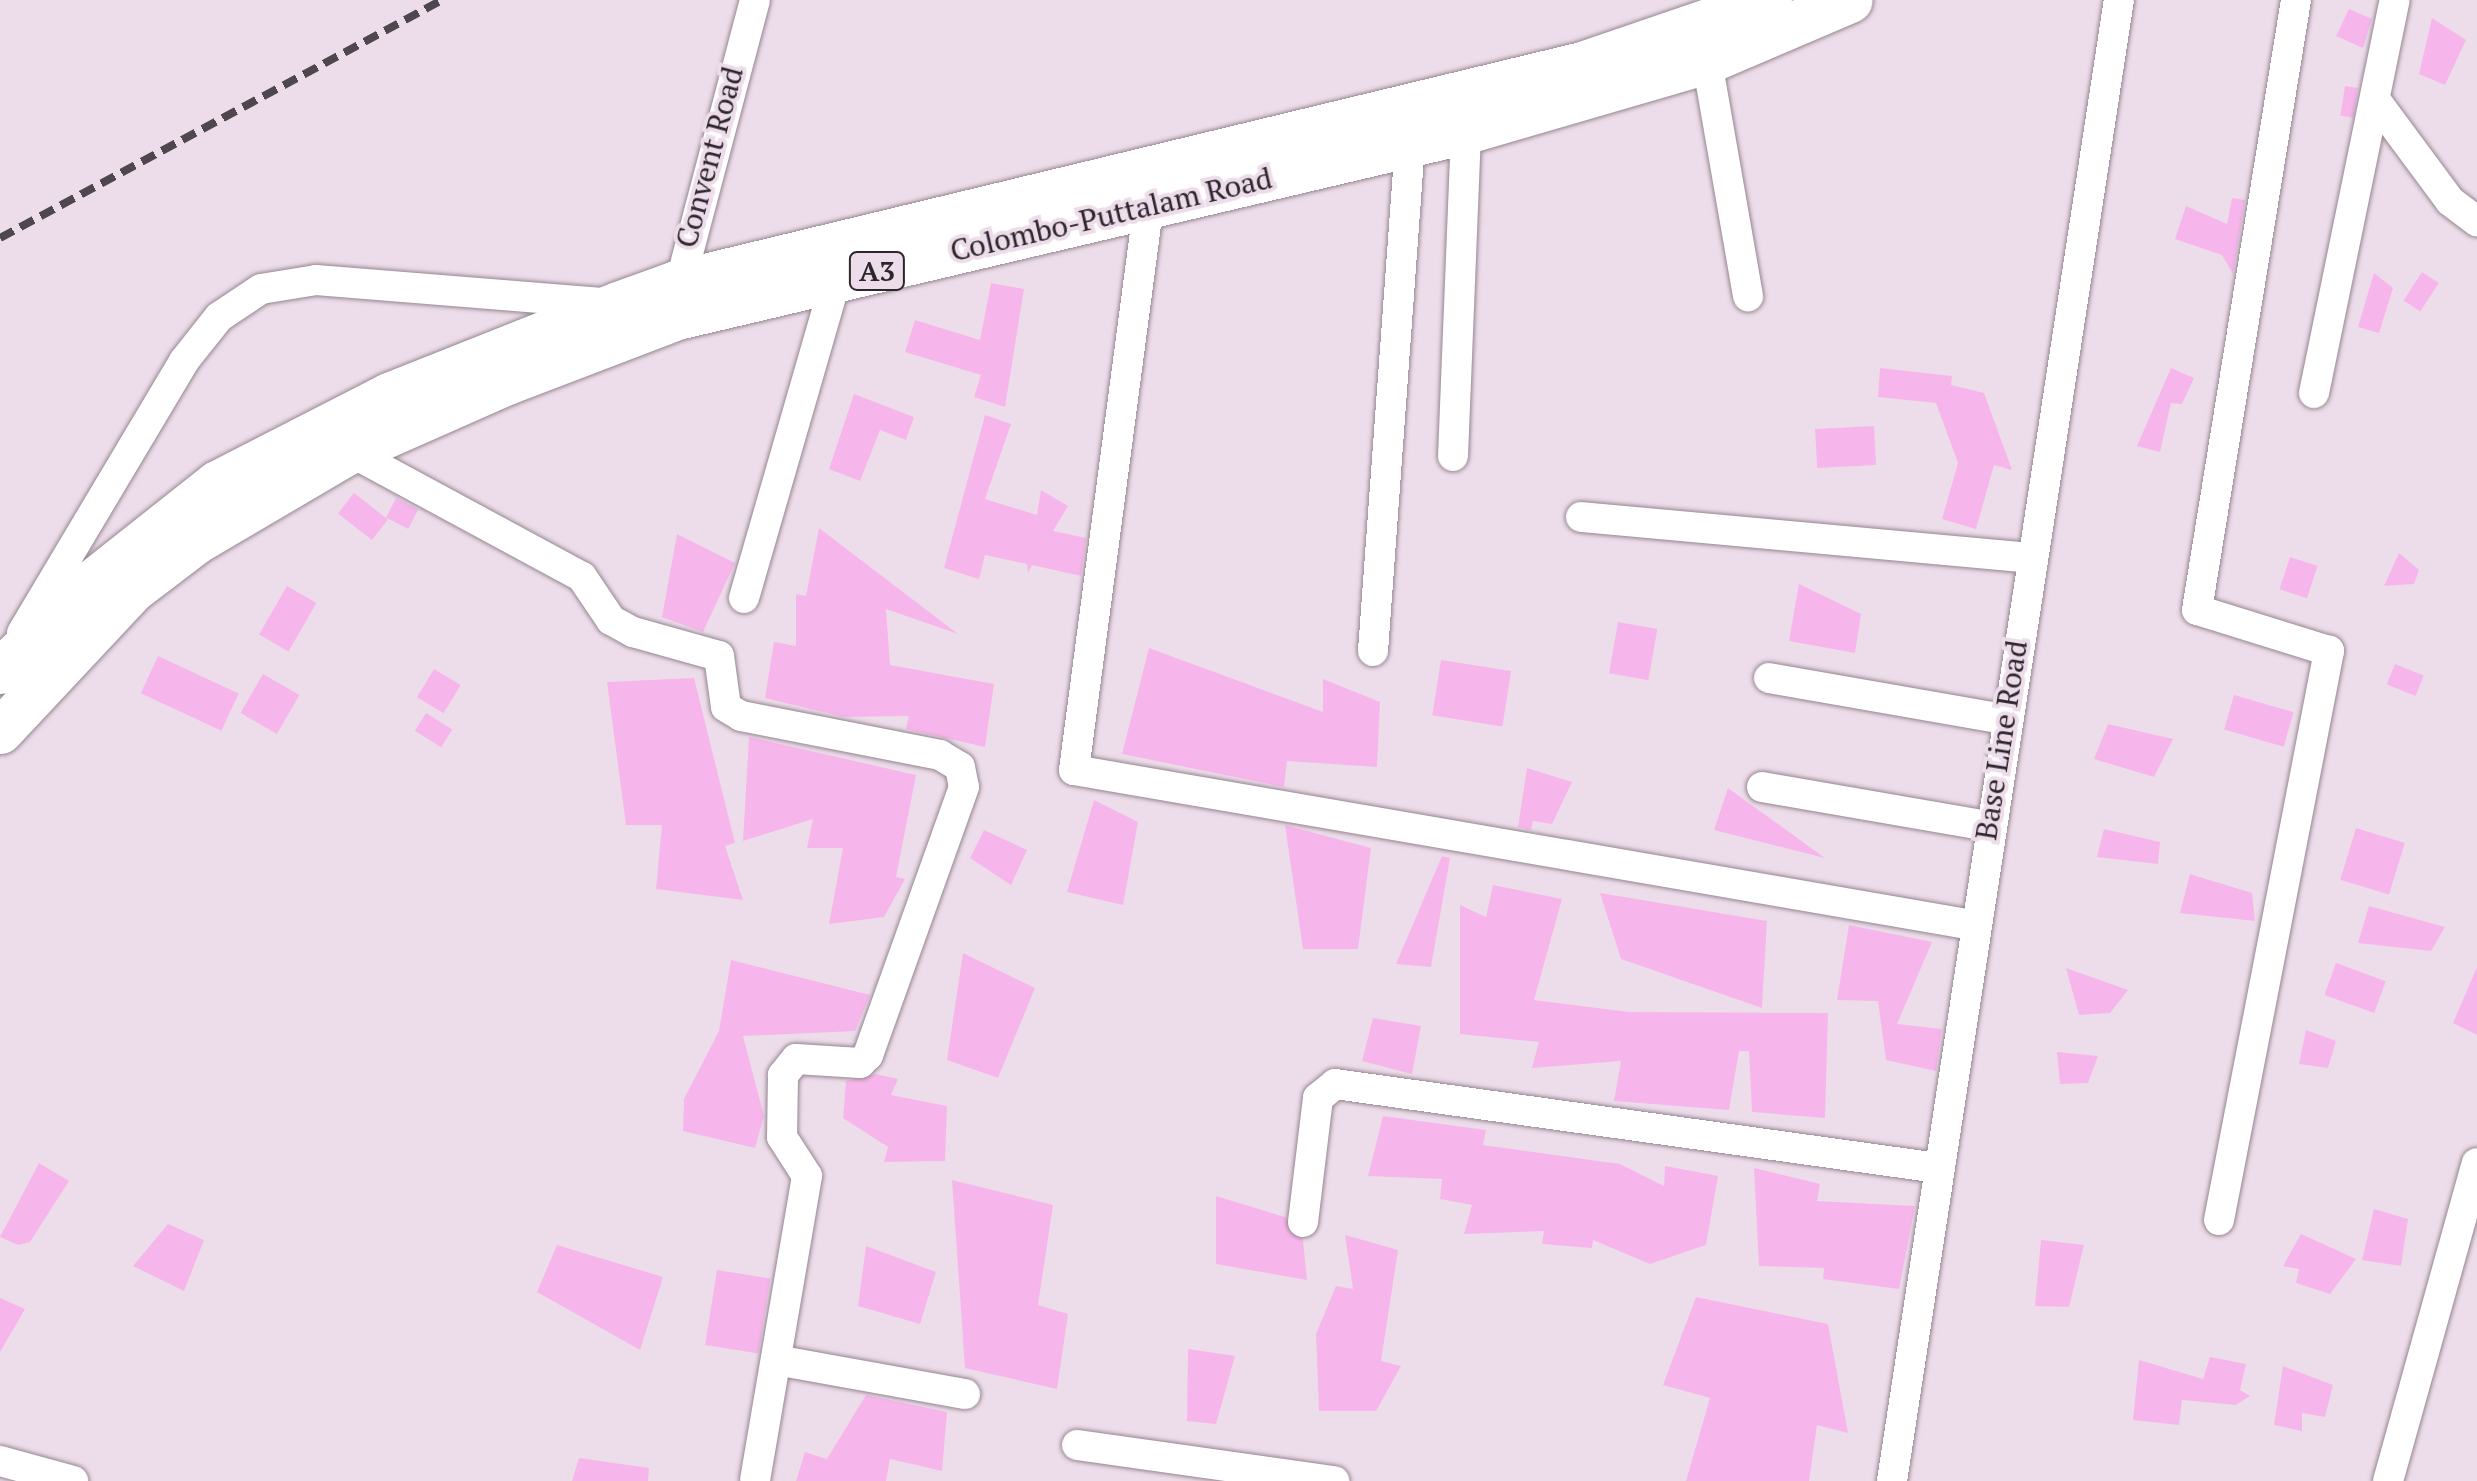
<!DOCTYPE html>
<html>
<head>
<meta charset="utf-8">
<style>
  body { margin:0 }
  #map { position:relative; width:2477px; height:1481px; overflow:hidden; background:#edddea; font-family:"PT Serif",serif }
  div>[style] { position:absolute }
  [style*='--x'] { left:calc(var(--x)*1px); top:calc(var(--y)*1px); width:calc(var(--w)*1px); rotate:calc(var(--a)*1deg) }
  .building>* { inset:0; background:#f7b6eb; transform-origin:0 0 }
  .roads { filter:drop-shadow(0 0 2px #958692) drop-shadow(0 0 2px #958692) }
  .minor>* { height:30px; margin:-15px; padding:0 15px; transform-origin:15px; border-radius:15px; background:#fff }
  .highway>* { height:45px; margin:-22.5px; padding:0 22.5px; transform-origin:22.5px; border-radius:22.5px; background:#fff }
  .rail>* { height:8px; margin-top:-4px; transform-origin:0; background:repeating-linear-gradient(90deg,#4f474e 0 15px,transparent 0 23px) }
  span { translate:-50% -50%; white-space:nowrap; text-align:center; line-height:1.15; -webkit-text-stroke:8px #edddea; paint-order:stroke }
  .shield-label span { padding:2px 8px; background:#edddea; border:2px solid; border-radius:8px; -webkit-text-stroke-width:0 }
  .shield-label { font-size:28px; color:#2d272c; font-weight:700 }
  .street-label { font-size:30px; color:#2d272c }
</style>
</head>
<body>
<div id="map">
  <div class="building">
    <div style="clip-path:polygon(2349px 9px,2372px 19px,2363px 48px,2336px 36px)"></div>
    <div style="clip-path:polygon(2432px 18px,2466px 40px,2445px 85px,2419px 74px)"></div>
    <div style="left:2345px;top:86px;width:13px;height:30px;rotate:9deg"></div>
    <div style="clip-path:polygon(2232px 198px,2245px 200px,2233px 274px,2222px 255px,2175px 239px,2186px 206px,2227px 224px)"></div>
    <div style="left:2422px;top:272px;width:20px;height:34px;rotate:33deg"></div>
    <div style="clip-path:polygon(2374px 273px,2393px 288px,2379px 333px,2358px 327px)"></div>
    <div style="clip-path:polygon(991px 283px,1024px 289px,1005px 407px,974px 397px,981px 375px,905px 352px,915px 320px,980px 340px)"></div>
    <div style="clip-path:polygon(1880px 368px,1952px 376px,1951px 385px,1984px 393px,2012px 470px,1994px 465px,1976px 529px,1942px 519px,1958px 463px,1936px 403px,1878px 397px)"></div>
    <div style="clip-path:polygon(2171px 368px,2194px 378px,2182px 404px,2171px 403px,2160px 452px,2137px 446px)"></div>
    <div style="clip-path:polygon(854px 394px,914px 417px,906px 440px,880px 430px,860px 481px,829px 469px)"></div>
    <div style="clip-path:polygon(985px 415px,1011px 424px,985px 499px,1037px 515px,1041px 490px,1068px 506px,1053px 531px,1086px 538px,1081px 576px,1032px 565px,1028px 573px,1027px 564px,985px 555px,979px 579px,944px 568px)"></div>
    <div style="left:1874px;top:426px;width:39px;height:59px;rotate:87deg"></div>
    <div style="left:354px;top:493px;width:43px;height:26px;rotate:38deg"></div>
    <div style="left:396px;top:498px;width:25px;height:22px;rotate:27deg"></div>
    <div style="clip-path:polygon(819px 528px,958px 634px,886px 609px,890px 665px,994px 684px,985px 747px,906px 729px,909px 716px,844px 717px,765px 698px,774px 642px,796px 646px,796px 594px,806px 596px)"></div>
    <div style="clip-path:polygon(677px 534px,735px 563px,703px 632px,662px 617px)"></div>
    <div style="clip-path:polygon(2399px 553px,2419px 570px,2414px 584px,2384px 586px)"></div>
    <div style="left:2290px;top:557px;width:29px;height:34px;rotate:18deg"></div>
    <div style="clip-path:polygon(1799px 584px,1861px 614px,1855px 653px,1789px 641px)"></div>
    <div style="left:287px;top:586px;width:34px;height:56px;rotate:30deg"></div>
    <div style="left:1618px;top:622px;width:40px;height:52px;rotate:10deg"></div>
    <div style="clip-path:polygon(1149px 648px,1323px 712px,1323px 679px,1380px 702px,1377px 767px,1287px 761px,1284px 787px,1122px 754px)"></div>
    <div style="left:158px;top:656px;width:89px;height:41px;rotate:25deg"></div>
    <div style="left:1441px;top:660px;width:71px;height:56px;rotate:9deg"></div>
    <div style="left:2395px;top:664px;width:31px;height:22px;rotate:22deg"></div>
    <div style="left:434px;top:669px;width:31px;height:33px;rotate:31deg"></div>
    <div style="left:263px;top:674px;width:42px;height:45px;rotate:30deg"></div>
    <div style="clip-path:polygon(694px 678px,735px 843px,725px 846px,743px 900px,656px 889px,662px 825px,626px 825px,607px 682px)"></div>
    <div style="left:2234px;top:695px;width:62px;height:36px;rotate:16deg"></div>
    <div style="left:426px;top:713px;width:31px;height:21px;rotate:32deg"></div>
    <div style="clip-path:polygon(2108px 724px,2173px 739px,2154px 777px,2094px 759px)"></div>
    <div style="clip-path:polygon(749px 737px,916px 775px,896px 877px,905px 879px,884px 917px,829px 924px,843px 848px,807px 848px,813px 819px,743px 841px)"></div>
    <div style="clip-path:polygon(1527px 768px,1572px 782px,1552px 824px,1533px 821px,1531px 830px,1518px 827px)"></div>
    <div style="clip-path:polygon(1728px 788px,1825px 858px,1714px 830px)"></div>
    <div style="clip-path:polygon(1094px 800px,1138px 822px,1123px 905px,1067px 892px)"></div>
    <div style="clip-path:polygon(1285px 825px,1371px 848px,1358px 949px,1303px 949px)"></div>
    <div style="left:2356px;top:828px;width:51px;height:54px;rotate:17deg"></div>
    <div style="clip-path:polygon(2104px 829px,2160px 842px,2158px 864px,2097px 857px)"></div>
    <div style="clip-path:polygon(984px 830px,1027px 850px,1011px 885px,970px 858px)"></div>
    <div style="clip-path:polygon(1442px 856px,1450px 858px,1431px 967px,1396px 964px)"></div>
    <div style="clip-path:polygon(2190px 874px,2252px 893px,2255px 921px,2180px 913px)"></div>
    <div style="clip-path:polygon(1493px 885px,1562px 899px,1534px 1000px,1629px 1012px,1828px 1013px,1825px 1118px,1752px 1112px,1749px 1051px,1739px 1051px,1729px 1110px,1614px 1101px,1621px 1061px,1532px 1068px,1539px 1042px,1460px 1034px,1460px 905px,1486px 917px)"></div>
    <div style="clip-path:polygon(1600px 893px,1767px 921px,1762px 1008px,1621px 959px)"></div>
    <div style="clip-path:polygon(2369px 906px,2445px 927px,2431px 951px,2358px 943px)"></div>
    <div style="clip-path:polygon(1849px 925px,1932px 942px,1897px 1024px,1942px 1029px,1936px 1071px,1886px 1060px,1878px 1001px,1837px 1000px)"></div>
    <div style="clip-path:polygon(963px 953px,1035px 988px,998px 1078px,947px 1060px)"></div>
    <div style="clip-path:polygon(731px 960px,870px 995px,855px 1031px,743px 1036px,764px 1116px,755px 1148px,683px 1131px,684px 1099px,719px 1031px)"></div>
    <div style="left:2336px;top:963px;width:53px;height:34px;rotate:20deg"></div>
    <div style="clip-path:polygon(2477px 967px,2477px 1035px,2453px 1023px)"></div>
    <div style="clip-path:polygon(2066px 968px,2128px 990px,2110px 1013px,2079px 1015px)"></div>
    <div style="clip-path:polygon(1373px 1018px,1421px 1026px,1412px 1074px,1362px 1061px)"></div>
    <div style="clip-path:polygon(2306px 1030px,2336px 1041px,2328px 1068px,2299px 1064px)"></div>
    <div style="clip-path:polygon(2057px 1052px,2098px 1056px,2088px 1083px,2060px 1084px)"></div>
    <div style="clip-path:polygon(876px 1074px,898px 1079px,891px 1095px,947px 1106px,945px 1161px,884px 1162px,888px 1147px,843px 1118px,846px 1081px)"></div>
    <div style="clip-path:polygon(1383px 1116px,1486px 1130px,1483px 1145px,1620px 1164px,1664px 1186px,1665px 1166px,1718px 1176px,1706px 1245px,1650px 1264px,1593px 1240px,1592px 1248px,1542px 1244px,1544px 1231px,1464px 1234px,1472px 1205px,1440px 1199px,1442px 1179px,1368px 1176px)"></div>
    <div style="clip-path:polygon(39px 1163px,69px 1181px,30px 1242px,18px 1245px,0 1237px)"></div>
    <div style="clip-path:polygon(1754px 1168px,1820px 1184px,1817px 1201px,1915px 1206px,1899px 1289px,1823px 1279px,1824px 1268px,1759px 1266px)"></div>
    <div style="clip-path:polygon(952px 1180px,1053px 1205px,1038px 1305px,1068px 1314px,1057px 1389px,965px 1368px)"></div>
    <div style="clip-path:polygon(1216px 1196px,1285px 1217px,1303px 1240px,1307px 1280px,1216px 1264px)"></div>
    <div style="clip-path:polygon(2374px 1209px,2408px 1219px,2401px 1266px,2362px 1260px)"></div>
    <div style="clip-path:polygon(168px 1224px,204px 1240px,184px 1291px,133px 1266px)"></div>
    <div style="clip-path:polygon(2301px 1234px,2356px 1259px,2330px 1294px,2296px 1283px,2299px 1269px,2283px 1266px)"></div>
    <div style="clip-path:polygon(1345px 1235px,1398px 1250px,1381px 1361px,1401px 1366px,1376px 1411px,1319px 1411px,1316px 1334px,1336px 1286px,1353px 1289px)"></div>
    <div style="clip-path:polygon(2041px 1240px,2084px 1245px,2069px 1307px,2035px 1306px)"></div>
    <div style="clip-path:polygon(557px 1245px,663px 1277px,640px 1350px,537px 1292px)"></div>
    <div style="clip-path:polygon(866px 1246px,936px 1272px,920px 1324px,858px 1306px)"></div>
    <div style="left:717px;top:1270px;width:54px;height:76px;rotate:9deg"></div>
    <div style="clip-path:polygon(1696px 1297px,1828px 1324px,1848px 1433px,1817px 1425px,1809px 1481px,1686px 1481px,1710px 1398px,1663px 1385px)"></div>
    <div style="clip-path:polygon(0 1298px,25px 1309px,0 1352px)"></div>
    <div style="clip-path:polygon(1188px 1349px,1235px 1356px,1216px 1424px,1187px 1421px)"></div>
    <div style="clip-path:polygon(2210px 1357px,2246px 1364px,2240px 1390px,2250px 1396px,2236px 1405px,2182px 1400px,2179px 1425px,2133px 1420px,2139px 1360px,2203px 1379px)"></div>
    <div style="clip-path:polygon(2283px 1366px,2333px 1385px,2325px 1417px,2302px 1413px,2302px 1431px,2274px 1425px)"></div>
    <div style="clip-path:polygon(866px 1395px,947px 1412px,942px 1471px,890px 1459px,886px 1481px,796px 1481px,805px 1452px,827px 1459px)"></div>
    <div style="clip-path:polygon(579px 1458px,649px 1468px,648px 1481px,572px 1481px)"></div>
  </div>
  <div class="roads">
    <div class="minor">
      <div style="--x:1707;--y:61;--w:239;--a:80.1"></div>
      <div style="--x:2379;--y:105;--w:119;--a:53.5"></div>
      <div style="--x:2450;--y:201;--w:34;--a:37"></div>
      <div style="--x:1149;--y:202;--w:573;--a:97.52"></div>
      <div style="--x:1074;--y:770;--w:912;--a:9.78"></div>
      <div style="--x:676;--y:299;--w:309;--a:-75.2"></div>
      <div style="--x:2314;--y:393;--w:401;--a:-78.4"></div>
      <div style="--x:338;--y:445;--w:277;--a:28.4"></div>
      <div style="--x:582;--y:577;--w:52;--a:56"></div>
      <div style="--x:611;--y:620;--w:25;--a:29"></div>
      <div style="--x:633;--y:632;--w:89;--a:15.6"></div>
      <div style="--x:719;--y:656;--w:51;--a:82.2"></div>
      <div style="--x:726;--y:707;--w:17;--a:31"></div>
      <div style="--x:741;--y:716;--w:203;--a:11.1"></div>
      <div style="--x:940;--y:755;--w:23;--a:31"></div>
      <div style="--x:960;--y:767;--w:20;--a:79"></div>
      <div style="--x:964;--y:787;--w:285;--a:109.7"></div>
      <div style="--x:868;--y:1055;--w:11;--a:135"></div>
      <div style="--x:860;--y:1063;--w:64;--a:-176.4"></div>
      <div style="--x:796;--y:1059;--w:21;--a:129"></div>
      <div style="--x:783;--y:1075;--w:62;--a:90.9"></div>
      <div style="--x:782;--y:1137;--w:46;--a:57.3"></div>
      <div style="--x:807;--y:1176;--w:309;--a:99.7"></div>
      <div style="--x:1453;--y:456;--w:325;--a:-87.7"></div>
      <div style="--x:1581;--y:517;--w:450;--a:5.2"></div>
      <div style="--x:744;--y:598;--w:329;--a:-73.9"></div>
      <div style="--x:22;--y:633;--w:317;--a:-59.2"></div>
      <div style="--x:184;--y:361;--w:56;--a:-51.5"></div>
      <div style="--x:219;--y:317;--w:50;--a:-33.7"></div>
      <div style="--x:261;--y:289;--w:56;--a:-9.3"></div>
      <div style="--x:316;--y:280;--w:290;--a:4.6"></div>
      <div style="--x:1373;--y:651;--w:508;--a:-85.83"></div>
      <div style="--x:1769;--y:678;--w:239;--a:9.9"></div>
      <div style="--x:1762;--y:787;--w:229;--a:9.8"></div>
      <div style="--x:2219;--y:1220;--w:580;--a:-79.06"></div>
      <div style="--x:2329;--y:651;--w:138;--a:-162.7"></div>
      <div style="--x:2197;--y:610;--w:618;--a:-80.78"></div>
      <div style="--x:1303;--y:1222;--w:125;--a:-83.1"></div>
      <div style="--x:1318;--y:1098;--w:22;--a:-39"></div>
      <div style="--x:1335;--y:1084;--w:609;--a:7.93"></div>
      <div style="--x:781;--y:1361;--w:187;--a:10.2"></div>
      <div style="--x:1077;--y:1445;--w:260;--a:8"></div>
      <div style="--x:0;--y:1461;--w:76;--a:15.3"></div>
      <div style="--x:1892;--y:1481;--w:1498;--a:-81.29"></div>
      <div style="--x:2388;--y:1481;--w:330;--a:-74.4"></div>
    </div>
    <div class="highway">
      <div style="--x:0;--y:671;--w:115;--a:-44.6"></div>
      <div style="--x:82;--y:590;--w:172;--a:-38.4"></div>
      <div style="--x:217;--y:483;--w:193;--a:-27.1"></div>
      <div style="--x:389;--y:395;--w:246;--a:-21.7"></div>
      <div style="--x:618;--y:304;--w:62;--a:-19.9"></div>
      <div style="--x:676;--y:283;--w:932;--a:-13.59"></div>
      <div style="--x:1582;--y:64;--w:198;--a:-18.9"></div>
      <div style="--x:0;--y:731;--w:193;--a:-46.9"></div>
      <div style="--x:132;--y:590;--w:81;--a:-37.4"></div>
      <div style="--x:196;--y:541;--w:176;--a:-30.4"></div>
      <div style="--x:348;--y:452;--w:174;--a:-23.8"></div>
      <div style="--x:507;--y:382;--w:182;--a:-20.9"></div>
      <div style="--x:677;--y:317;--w:811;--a:-13.26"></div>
      <div style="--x:1466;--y:131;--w:251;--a:-16.2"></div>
      <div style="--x:1707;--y:61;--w:155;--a:-23.1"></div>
    </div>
  </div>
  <div class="rail">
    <div style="--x:0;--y:238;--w:502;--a:-28.3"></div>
  </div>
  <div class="shield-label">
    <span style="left:877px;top:271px">A3</span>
  </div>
  <div class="street-label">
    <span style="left:709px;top:157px;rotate:-75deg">Convent Road</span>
    <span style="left:1111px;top:214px;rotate:-13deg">Colombo-Puttalam Road</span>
    <span style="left:2001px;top:740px;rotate:-81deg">Base Line Road</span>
  </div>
</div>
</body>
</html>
